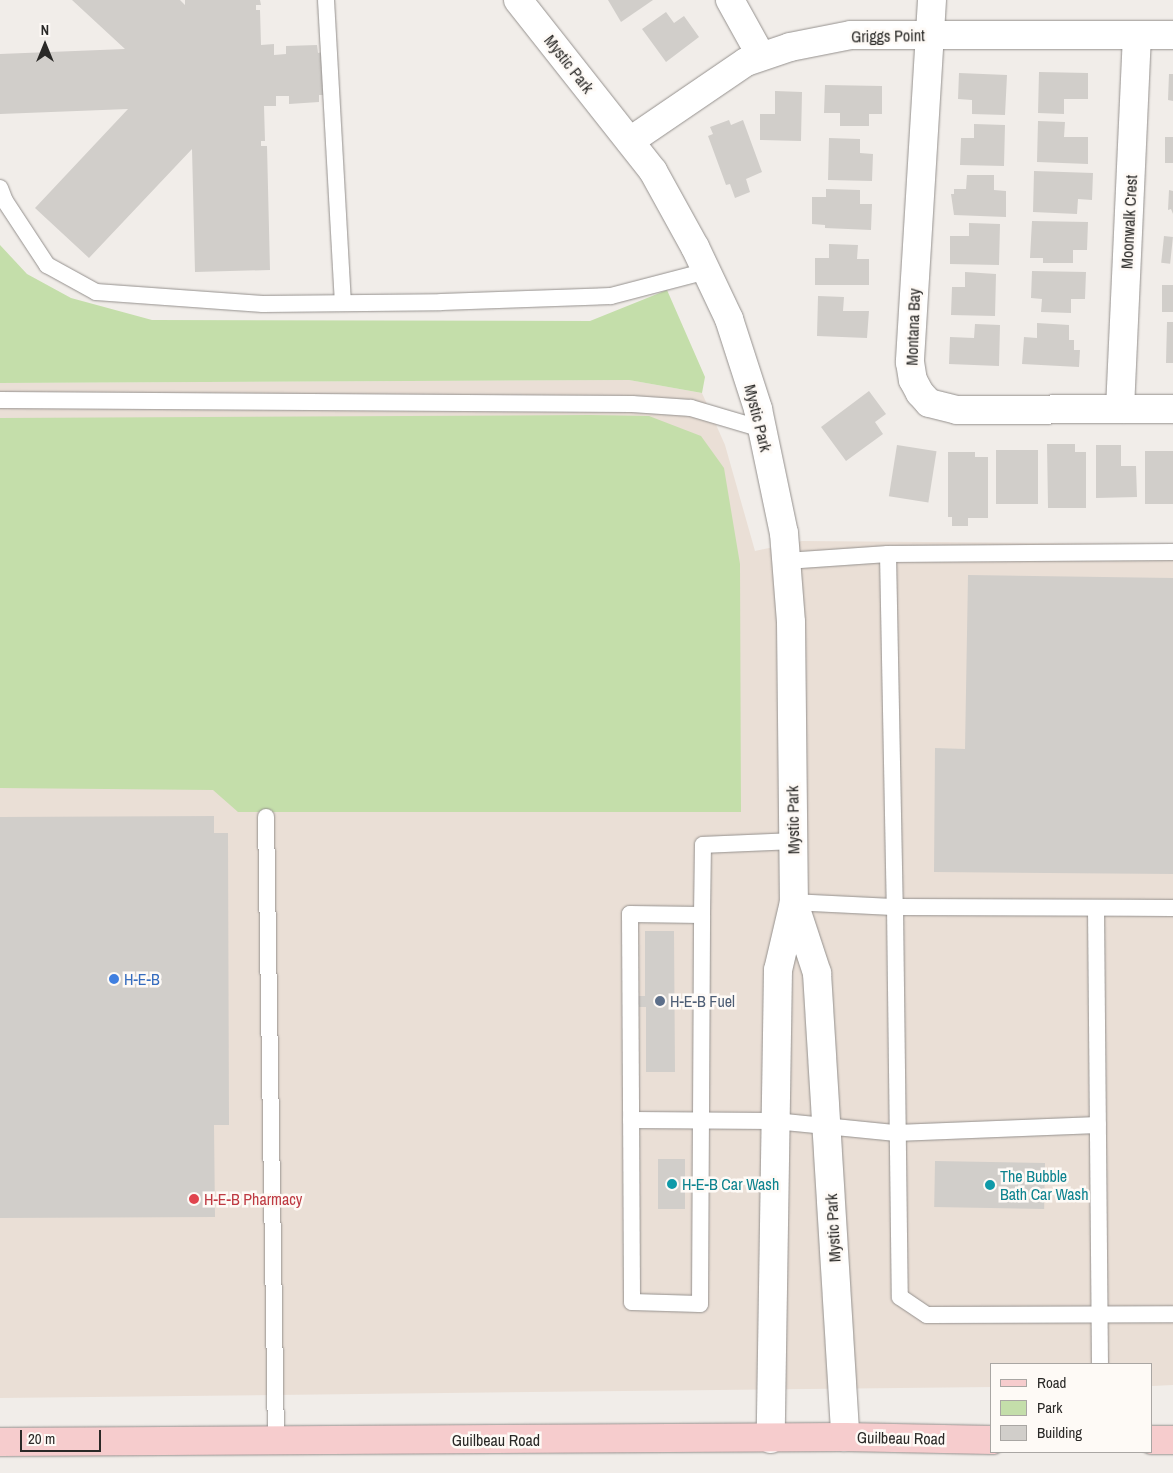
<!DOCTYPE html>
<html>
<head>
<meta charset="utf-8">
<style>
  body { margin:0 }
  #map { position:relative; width:1173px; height:1473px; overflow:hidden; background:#f1ede9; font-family:"Archivo Narrow",sans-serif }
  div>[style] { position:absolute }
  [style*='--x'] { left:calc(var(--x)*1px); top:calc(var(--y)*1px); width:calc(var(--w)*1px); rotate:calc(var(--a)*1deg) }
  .built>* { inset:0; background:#eadfd6 }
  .green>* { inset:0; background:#c4deaa }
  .building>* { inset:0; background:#d1ceca; transform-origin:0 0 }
  .roads { filter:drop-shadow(0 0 1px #95918e) drop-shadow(0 0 1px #95918e) }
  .service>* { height:16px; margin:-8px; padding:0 8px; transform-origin:8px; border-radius:8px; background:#fff }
  .minor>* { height:28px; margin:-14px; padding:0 14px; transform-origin:14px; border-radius:14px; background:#fff }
  .tertiary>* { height:28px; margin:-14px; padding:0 14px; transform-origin:14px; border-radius:14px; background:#fff }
  .secondary>* { height:28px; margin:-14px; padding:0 14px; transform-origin:14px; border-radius:14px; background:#f6cccd }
  .dots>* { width:14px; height:14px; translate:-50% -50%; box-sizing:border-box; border:2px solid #fefaf6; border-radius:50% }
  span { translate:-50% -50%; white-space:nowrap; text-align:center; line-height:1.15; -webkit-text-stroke:5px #fefaf6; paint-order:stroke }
  .street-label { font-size:16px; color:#2a2927 }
  .shop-label { font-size:16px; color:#366cbe }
  .left { translate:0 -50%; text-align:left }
  .service-label { font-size:16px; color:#4e5e75 }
  .culture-label { font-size:16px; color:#0d838f }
  .health-label { font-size:16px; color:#be3a42 }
  .legend { position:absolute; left:990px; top:1363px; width:162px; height:90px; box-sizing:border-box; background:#fefaf6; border:1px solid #a9a6a3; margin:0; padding:6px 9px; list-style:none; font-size:15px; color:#2a2927 }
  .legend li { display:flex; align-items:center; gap:10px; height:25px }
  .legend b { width:25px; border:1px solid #a9a6a3 }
  .north { position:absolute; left:20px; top:20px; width:50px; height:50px; -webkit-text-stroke:4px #fefaf6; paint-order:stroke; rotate:0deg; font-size:14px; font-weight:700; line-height:20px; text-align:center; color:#2a2927 }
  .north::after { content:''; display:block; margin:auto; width:18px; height:22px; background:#2a2927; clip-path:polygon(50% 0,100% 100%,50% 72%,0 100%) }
  .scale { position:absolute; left:20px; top:1430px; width:81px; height:22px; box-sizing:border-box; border:2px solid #2a2927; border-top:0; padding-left:6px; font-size:15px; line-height:18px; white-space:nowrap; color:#2a2927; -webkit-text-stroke:4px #fefaf6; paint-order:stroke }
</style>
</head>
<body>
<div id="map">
  <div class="built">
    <div style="clip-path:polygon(629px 380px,702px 393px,725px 445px,755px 551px,802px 541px,1173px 544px,1173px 1385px,1152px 1386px,1152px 1364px,992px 1364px,992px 1387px,0 1398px,0 383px)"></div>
  </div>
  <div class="green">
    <div style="clip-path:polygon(0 245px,27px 274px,71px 298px,152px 320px,590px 321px,667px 290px,705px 377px,702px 393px,629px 380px,0 383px)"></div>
    <div style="clip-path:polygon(590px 415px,649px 416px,701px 436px,724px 468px,740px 564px,741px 812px,238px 812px,213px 790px,0 788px,0 418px)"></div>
  </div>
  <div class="building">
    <div style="clip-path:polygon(72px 0,180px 0,185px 5px,185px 0,260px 0,261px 5px,256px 5px,256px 10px,260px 10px,261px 45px,274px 44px,274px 55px,286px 54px,286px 46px,317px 45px,318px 53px,323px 52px,324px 95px,319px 95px,319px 102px,289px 104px,289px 96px,276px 96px,276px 106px,264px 106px,265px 141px,261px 141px,261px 146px,267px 146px,270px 270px,195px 272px,192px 149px,89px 258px,35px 208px,128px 109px,0 114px,0 54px,125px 49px)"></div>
    <div style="clip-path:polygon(608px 0,653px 0,621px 22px)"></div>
    <div style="clip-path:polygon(666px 12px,674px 23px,684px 16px,699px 37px,666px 62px,642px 29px)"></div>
    <div style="clip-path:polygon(1039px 72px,1088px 73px,1088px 99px,1064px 99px,1064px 114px,1038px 113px)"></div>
    <div style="clip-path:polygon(959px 73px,1007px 75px,1005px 115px,972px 114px,972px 100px,958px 99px)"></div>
    <div style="clip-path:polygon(1169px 74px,1173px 74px,1173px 101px,1168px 100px)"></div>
    <div style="clip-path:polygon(825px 85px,882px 86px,882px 114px,869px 114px,869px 126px,840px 126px,840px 113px,824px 113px)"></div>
    <div style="clip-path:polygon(775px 91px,802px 92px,801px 141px,760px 140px,760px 114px,775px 114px)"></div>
    <div style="clip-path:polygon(729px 120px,731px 125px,743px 120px,762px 172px,746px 179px,750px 192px,735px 198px,730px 184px,726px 185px,708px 136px,713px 134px,710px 127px)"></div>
    <div style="clip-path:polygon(1038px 121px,1065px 122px,1064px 137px,1088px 137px,1088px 164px,1037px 162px)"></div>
    <div style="clip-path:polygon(974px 124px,1005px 125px,1004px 166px,960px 165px,961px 138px,974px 138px)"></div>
    <div style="left:1165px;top:137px;width:8px;height:26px"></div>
    <div style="clip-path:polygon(829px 138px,860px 139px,860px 153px,873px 154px,872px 181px,828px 180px)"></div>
    <div style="clip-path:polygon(1034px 171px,1093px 173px,1092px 200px,1078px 199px,1077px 214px,1033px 212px)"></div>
    <div style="clip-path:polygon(967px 175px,994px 175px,994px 190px,1006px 191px,1006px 217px,954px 215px,951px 194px,954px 194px,954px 189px,966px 189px)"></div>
    <div style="clip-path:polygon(826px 189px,860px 190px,860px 204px,872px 204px,871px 230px,825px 228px,825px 225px,812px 224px,812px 197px,826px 197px)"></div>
    <div style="clip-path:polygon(1169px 190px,1173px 191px,1173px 214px,1171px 209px,1168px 210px)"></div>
    <div style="clip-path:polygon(1032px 221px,1088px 222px,1087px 250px,1073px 250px,1073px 263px,1043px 263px,1043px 258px,1030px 258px)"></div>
    <div style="clip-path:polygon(969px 223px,1000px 224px,999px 265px,950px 264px,950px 236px,969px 236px)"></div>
    <div style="left:1164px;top:236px;width:9px;height:27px;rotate:6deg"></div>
    <div style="clip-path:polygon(829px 244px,858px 245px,857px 259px,869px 259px,869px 285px,815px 285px,815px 258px,829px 258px)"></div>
    <div style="clip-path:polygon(1032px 271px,1086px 272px,1085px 299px,1071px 299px,1071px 313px,1041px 312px,1042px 299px,1031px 298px)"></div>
    <div style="clip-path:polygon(965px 272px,996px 274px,995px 316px,951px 315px,952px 287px,965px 287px)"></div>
    <div style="left:1162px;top:285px;width:11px;height:27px"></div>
    <div style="clip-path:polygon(818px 296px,844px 297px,843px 311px,869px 311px,867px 338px,817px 336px)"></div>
    <div style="clip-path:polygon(1167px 322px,1173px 322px,1173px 363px,1166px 363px)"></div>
    <div style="clip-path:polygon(1037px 323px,1069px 325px,1069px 340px,1074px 340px,1074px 350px,1080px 350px,1079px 367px,1022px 364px,1024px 337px,1037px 338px)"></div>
    <div style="clip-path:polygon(975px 324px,1000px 325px,999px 366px,949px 364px,950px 337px,974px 338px)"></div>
    <div style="clip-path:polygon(869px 391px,886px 414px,875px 422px,883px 434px,846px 461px,821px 427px)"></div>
    <div style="clip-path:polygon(1047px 444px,1075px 444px,1075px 452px,1086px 452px,1086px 508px,1048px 508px)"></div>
    <div style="left:897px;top:445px;width:40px;height:52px;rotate:9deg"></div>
    <div style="clip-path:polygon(1096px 445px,1121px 445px,1121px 466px,1136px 466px,1137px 497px,1096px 498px)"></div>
    <div style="left:996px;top:450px;width:42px;height:54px"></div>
    <div style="left:1145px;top:451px;width:28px;height:53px"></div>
    <div style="clip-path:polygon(948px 452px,975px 452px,975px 457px,988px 457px,988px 518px,968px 518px,968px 526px,952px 526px,952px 517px,948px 517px)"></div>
    <div style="clip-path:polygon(968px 575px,1173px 578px,1173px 874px,934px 872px,935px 748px,965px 749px)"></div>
    <div style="clip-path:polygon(214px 816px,214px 833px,228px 833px,229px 1125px,214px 1125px,215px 1217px,0 1218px,0 817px)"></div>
    <div style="clip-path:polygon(645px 931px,674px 931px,675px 1072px,646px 1072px,646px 1007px,631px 1007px,631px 996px,645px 996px)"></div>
    <div style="left:658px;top:1159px;width:27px;height:50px"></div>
    <div style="left:935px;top:1161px;width:110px;height:46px;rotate:1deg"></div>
  </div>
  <div class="roads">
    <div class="service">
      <div style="--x:326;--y:0;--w:302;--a:86.8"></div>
      <div style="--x:0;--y:188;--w:14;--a:69"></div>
      <div style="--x:5;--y:201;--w:77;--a:56.7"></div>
      <div style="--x:47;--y:265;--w:56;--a:28.9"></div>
      <div style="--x:96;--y:292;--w:167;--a:4.1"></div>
      <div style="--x:263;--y:304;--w:178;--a:-0.6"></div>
      <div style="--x:441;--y:302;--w:170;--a:-2"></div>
      <div style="--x:611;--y:296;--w:99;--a:-14.6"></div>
      <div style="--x:0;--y:400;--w:632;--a:0.36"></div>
      <div style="--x:632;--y:404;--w:59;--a:3.9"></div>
      <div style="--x:691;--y:408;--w:74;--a:16.5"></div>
      <div style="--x:888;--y:554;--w:285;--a:-0.4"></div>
      <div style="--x:786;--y:561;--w:102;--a:-3.9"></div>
      <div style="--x:888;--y:554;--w:353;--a:88.9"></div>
      <div style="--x:895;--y:907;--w:101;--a:-177.2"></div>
      <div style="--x:266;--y:817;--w:624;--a:89.08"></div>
      <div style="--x:1096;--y:908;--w:456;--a:89.5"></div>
      <div style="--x:1173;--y:908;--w:278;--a:-179.8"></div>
      <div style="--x:895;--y:907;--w:390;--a:89.3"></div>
      <div style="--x:900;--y:1297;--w:32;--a:34"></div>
      <div style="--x:927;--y:1315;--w:246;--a:-0.2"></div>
      <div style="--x:702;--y:915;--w:72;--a:-179.2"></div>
      <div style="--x:630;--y:914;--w:388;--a:89.7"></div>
      <div style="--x:632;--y:1302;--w:68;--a:1.7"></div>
      <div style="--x:700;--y:1304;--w:185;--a:-89.7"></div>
      <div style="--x:701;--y:1119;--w:204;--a:-89.7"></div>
      <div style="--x:702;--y:915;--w:70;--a:-89.2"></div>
      <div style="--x:703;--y:845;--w:90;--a:-2.5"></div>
      <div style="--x:631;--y:1120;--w:144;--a:0.4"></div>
      <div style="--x:775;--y:1121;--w:122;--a:5.7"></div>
      <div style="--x:896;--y:1133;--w:202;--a:-2.3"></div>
    </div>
    <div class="minor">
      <div style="--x:730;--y:0;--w:64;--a:61"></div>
      <div style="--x:932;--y:0;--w:363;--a:93.5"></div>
      <div style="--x:910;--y:362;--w:18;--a:81"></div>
      <div style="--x:913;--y:380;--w:15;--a:62"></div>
      <div style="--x:920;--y:393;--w:13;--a:48"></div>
      <div style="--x:929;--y:403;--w:29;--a:14"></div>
      <div style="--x:957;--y:410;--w:216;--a:-0.3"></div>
      <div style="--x:630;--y:141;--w:140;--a:-34.3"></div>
      <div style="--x:746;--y:62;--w:46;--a:-18.8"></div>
      <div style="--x:790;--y:47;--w:62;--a:-11.1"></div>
      <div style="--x:851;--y:35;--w:322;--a:0"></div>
      <div style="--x:1120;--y:409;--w:374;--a:-87.4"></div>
    </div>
    <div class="tertiary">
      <div style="--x:518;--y:0;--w:218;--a:51.7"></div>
      <div style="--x:653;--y:171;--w:87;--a:61.1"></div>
      <div style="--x:695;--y:247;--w:80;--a:64.7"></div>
      <div style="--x:729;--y:319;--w:95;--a:72.1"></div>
      <div style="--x:758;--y:409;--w:127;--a:78.2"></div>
      <div style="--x:784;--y:533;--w:89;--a:85.5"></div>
      <div style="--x:791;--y:622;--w:280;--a:89.4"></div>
      <div style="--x:794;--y:902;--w:70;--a:103.2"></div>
      <div style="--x:778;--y:970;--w:469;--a:90.9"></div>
      <div style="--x:794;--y:903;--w:74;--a:71.8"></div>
      <div style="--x:817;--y:973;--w:465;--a:86.5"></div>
    </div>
    <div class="secondary">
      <div style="--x:1152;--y:1440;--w:21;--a:0"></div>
      <div style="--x:0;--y:1442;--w:845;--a:-0.34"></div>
      <div style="--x:845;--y:1437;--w:147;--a:1.2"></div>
    </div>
  </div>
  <div class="dots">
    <div style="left:114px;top:979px;background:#3f7fe0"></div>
    <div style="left:660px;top:1001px;background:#5c6f8a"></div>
    <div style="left:672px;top:1184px;background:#0f9aa8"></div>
    <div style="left:990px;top:1185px;background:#0f9aa8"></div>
    <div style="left:194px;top:1199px;background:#e0444e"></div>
  </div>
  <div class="street-label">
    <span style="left:888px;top:36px;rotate:-1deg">Griggs Point</span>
    <span style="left:569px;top:64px;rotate:52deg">Mystic Park</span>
    <span style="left:1129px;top:222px;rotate:-87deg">Moonwalk Crest</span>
    <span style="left:913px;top:327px;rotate:-88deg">Montana Bay</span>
    <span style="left:758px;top:418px;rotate:76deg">Mystic Park</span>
    <span style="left:793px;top:820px;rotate:-91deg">Mystic Park</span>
    <span style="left:833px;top:1228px;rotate:-93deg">Mystic Park</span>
    <span style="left:901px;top:1438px;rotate:1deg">Guilbeau Road</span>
    <span style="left:496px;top:1440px">Guilbeau Road</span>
  </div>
  <div class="shop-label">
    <span class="left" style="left:124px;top:979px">H-E-B</span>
  </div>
  <div class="service-label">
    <span class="left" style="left:670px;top:1001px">H-E-B Fuel</span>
  </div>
  <div class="culture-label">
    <span class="left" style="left:1000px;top:1185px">The Bubble<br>Bath Car Wash</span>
    <span class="left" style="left:682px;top:1184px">H-E-B Car Wash</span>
  </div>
  <div class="health-label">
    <span class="left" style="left:204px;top:1199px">H-E-B Pharmacy</span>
  </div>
  <ul class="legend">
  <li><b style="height:6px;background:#f6cccd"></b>Road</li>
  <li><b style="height:14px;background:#c4deaa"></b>Park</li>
  <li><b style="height:14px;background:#d1ceca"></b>Building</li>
  </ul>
  <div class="north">N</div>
  <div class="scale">20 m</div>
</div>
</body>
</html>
